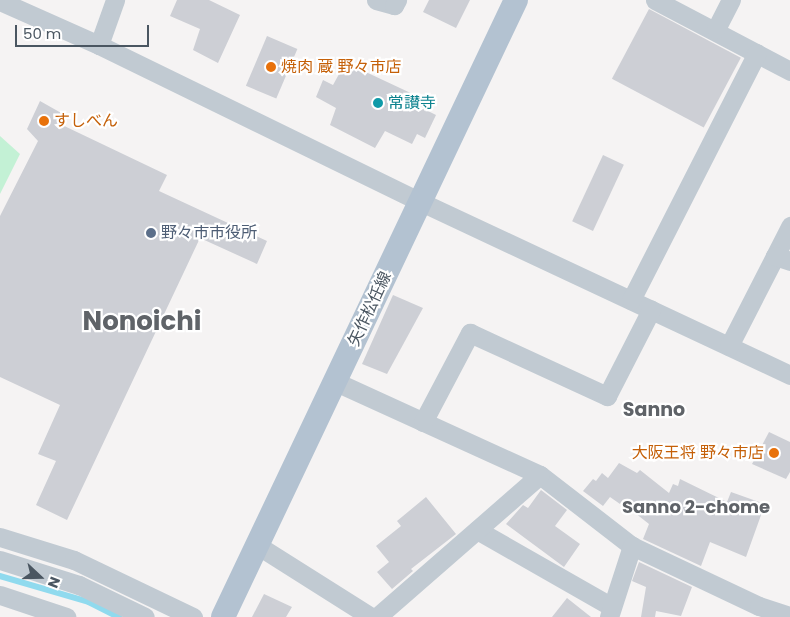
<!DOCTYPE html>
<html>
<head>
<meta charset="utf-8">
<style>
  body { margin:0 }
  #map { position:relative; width:790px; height:617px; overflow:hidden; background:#f5f3f3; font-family:Poppins,"Noto Sans JP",sans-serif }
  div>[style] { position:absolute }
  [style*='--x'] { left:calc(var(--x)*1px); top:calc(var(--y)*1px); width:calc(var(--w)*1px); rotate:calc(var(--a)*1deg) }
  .green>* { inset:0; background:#c3f1d5 }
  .stream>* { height:5.5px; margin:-2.75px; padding:0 2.75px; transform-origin:2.75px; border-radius:2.75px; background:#90daee }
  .building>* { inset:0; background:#cdcfd5; transform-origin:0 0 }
  .minor>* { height:19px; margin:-9.5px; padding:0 9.5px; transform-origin:9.5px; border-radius:9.5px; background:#c1cad2 }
  .major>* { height:24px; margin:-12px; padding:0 12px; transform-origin:12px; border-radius:12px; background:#b3c2d1 }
  .dots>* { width:14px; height:14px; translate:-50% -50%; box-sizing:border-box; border:2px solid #fff; border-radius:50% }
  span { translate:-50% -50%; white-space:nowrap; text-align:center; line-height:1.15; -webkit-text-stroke:4.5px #fff; paint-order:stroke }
  .food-label { font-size:16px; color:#c56008 }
  .left { translate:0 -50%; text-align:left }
  .right { translate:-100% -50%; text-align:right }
  .culture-label { font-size:16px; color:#0d838f }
  .service-label { font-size:16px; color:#4e5e75 }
  .street-label { font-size:16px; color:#4a5661 }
  .neighbourhood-label { font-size:18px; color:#5f6368; font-weight:700 }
  .quarter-label { font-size:19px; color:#5f6368; font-weight:700 }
  .town-label { font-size:26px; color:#5f6368; font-weight:700 }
  .north { position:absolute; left:15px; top:552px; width:50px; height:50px; -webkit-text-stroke:4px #fff; paint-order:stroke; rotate:111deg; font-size:14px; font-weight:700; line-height:20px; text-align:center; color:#4a5661 }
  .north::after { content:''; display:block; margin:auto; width:18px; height:22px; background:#4a5661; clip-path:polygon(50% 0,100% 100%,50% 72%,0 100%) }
  .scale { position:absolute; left:15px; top:25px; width:134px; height:22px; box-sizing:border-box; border:2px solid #4a5661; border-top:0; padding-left:6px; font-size:15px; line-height:18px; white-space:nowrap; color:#4a5661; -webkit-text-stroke:4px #fff; paint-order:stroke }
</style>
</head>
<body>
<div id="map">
  <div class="green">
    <div style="clip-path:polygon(0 136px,20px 154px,0 194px)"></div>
  </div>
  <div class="stream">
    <div style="--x:0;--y:576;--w:93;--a:16.3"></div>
    <div style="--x:89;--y:602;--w:34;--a:27"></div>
  </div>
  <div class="building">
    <div style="clip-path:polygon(177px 0,209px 0,240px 15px,218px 63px,193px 50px,200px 29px,170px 16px)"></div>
    <div style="clip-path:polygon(429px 0,470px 0,456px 28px,423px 12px)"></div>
    <div style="left:649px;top:9px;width:104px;height:79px;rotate:28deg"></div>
    <div style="left:267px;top:36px;width:33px;height:54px;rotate:23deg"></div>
    <div style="clip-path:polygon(344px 65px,352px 68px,353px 66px,432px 103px,428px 111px,436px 115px,425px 138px,417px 134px,412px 144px,385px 131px,375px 148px,330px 125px,336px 108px,316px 97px,323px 80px,333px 85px)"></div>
    <div style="clip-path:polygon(40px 101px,63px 114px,58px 123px,167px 175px,159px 191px,267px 241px,257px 264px,200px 238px,67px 520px,36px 505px,56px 461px,38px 454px,60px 405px,0 377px,0 216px,38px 141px,27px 129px)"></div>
    <div style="left:603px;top:155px;width:23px;height:73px;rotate:25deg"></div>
    <div style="clip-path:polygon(393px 295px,423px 308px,387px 374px,362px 364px)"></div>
    <div style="clip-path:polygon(769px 432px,790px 442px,790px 472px,786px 479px,752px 464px)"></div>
    <div style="clip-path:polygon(619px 463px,637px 473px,640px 470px,669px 493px,673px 484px,678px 486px,680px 479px,727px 502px,731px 492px,765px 504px,746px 557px,710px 542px,701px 566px,643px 539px,649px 524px,621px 502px,620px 504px,610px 497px,603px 506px,583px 491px,593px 479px,596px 481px,602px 473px,608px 478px)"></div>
    <div style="clip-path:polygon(541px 490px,567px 510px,555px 526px,580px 544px,564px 567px,506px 524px,523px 505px,528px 508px)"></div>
    <div style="clip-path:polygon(426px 497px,456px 534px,411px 569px,413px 571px,392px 589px,377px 572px,389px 562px,376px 546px,401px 526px,397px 521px)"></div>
    <div style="clip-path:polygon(639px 562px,692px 587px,681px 616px,656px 611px,655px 617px,641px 617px,646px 587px,632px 581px)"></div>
    <div style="clip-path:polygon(264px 594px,292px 607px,286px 617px,252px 617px)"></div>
    <div style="clip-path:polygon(567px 598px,591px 617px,552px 617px)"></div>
  </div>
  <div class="minor">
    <div style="--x:376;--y:0;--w:19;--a:16"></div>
    <div style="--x:394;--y:5;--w:6;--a:-59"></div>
    <div style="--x:655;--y:0;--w:153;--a:27.7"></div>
    <div style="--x:0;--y:1;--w:108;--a:24"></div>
    <div style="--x:99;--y:45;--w:358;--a:26"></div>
    <div style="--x:421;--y:202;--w:408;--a:25.1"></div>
    <div style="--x:716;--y:29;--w:33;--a:-63"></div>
    <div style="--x:99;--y:45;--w:48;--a:-70.4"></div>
    <div style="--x:775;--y:256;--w:34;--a:-63"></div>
    <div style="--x:631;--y:300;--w:277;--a:-63"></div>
    <div style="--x:729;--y:346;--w:101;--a:-62.9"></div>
    <div style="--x:775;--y:256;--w:16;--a:18"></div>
    <div style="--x:336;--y:382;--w:224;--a:24.5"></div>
    <div style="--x:540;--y:475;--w:116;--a:37.7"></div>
    <div style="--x:632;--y:546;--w:140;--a:25.3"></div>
    <div style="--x:759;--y:606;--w:33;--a:18"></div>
    <div style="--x:423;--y:422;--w:101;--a:-62.2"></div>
    <div style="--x:470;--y:333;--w:151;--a:24.7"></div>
    <div style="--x:607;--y:396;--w:97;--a:-62.9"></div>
    <div style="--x:477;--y:530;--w:155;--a:29.7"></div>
    <div style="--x:0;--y:537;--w:77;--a:17.3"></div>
    <div style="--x:74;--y:560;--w:132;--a:25.6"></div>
    <div style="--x:257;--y:545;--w:135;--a:32.3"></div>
    <div style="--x:0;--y:560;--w:83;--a:17.6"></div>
    <div style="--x:79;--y:585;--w:73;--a:25.9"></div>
    <div style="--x:0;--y:595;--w:70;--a:18.4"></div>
    <div style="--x:377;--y:617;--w:216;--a:-41.1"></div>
    <div style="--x:609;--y:617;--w:75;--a:-72.1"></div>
  </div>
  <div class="major">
    <div style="--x:223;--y:617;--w:683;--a:-64.6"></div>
  </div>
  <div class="dots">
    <div style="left:271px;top:67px;background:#e8710a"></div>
    <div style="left:378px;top:103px;background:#0f9aa8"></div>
    <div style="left:44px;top:121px;background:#e8710a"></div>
    <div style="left:151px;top:233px;background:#5c6f8a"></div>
    <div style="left:774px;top:453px;background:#e8710a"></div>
  </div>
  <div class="food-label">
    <span class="left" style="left:281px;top:67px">焼肉 蔵 野々市店</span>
    <span class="left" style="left:54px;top:121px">すしべん</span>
    <span class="right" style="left:764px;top:453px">大阪王将 野々市店</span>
  </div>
  <div class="culture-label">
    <span class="left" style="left:388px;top:103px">常讃寺</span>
  </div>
  <div class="service-label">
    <span class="left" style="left:161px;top:233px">野々市市役所</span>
  </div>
  <div class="street-label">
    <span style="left:370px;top:309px;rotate:-65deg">矢作松任線</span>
  </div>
  <div class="neighbourhood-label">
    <span style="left:696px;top:507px">Sanno 2-chome</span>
  </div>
  <div class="quarter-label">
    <span style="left:654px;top:410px">Sanno</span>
  </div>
  <div class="town-label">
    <span style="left:142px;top:322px">Nonoichi</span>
  </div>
  <div class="north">N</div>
  <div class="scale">50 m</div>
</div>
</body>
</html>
